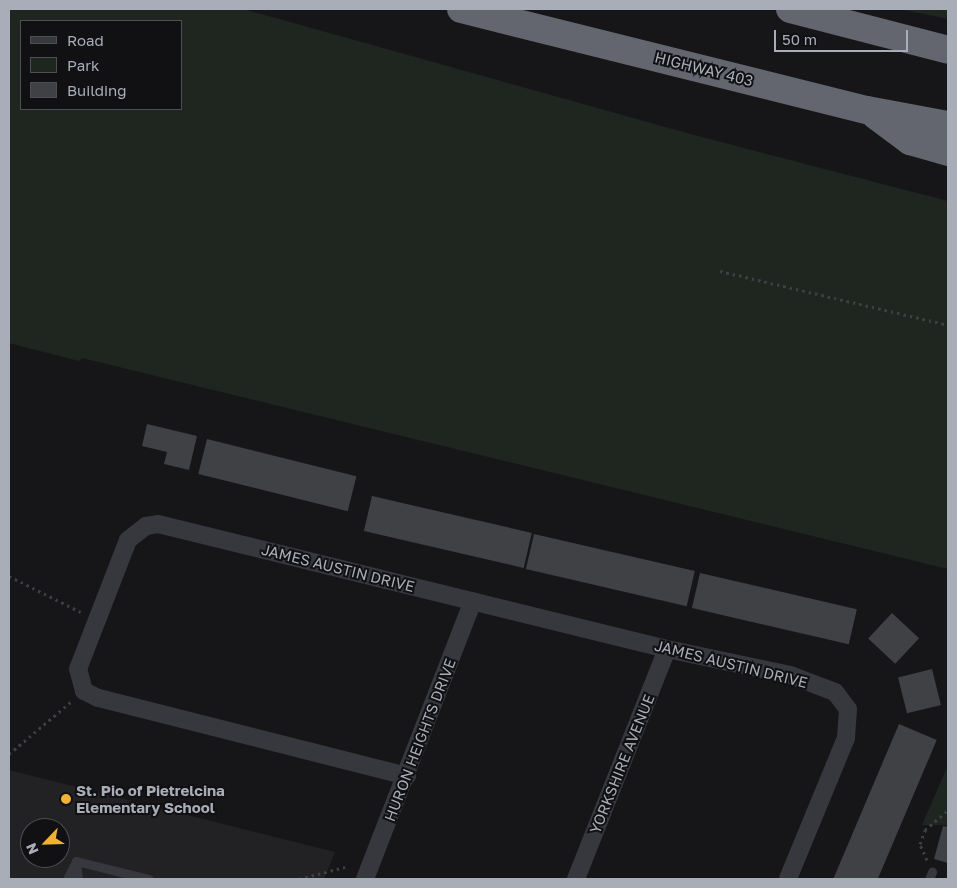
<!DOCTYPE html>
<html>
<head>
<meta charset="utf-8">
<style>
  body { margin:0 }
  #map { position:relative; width:957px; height:888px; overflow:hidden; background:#161618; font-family:"Golos Text",sans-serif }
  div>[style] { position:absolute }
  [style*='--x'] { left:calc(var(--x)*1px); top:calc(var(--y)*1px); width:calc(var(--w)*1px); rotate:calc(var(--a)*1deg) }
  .built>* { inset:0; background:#222225 }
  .green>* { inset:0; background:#1e261f }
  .building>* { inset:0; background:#404145; transform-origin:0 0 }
  .path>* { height:3px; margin-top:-1.5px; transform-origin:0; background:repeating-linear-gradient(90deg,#3d3f44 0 2.5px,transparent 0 6.5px) }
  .service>* { height:9px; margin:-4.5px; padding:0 4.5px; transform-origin:4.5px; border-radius:4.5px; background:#37383d }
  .minor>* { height:18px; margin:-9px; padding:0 9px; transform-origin:9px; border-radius:9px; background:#37383d }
  .motorway>* { height:28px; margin:-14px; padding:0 14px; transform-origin:14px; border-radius:14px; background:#63666e }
  .dots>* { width:14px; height:14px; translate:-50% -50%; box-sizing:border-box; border:2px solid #111113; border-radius:50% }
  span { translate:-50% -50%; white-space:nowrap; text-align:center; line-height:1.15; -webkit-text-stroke:4px #111113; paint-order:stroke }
  .street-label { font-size:15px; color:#a8adb8 }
  .poi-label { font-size:15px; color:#a8adb8; font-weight:700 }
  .left { translate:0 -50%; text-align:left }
  .frame { position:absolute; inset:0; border:10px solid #a8adb8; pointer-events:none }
  .legend { position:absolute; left:20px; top:20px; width:162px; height:90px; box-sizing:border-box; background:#111113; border:1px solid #4d4f55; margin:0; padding:6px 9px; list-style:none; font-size:15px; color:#a8adb8 }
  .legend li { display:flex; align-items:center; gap:10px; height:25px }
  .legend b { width:25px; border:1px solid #4d4f55 }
  .north { position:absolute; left:20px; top:818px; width:50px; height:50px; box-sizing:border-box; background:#111113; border:1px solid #4d4f55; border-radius:50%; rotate:246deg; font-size:14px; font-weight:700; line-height:20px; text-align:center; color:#a8adb8 }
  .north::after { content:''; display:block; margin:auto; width:18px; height:22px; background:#f2b134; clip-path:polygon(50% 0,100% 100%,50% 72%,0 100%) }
  .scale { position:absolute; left:774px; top:30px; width:134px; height:22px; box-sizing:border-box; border:2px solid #a8adb8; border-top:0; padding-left:6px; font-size:15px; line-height:18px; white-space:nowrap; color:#a8adb8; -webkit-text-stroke:4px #111113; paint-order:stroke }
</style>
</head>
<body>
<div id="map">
  <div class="built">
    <div style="clip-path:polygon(evenodd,9px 770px,335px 852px,324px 879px,9px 879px,9px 770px,30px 828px,60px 828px,60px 858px,30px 858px,30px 828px)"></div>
  </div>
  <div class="green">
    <div style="clip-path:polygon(evenodd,9px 9px,243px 9px,694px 135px,948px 201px,948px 569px,82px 358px,79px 361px,9px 343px,9px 9px,21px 21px,181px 21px,181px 109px,21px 109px,21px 21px)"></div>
    <div style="clip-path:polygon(899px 9px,948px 9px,948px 19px)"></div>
    <div style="clip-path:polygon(948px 765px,948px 825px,922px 825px)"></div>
  </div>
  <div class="building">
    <div style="clip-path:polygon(147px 424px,197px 436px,189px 470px,164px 464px,167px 452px,142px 446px)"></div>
    <div style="left:207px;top:439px;width:154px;height:36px;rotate:14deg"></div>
    <div style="left:372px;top:496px;width:164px;height:36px;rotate:13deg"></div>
    <div style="left:534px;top:534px;width:165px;height:36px;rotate:13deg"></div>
    <div style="left:700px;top:573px;width:161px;height:36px;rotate:13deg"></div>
    <div style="left:892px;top:613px;width:37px;height:35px;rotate:43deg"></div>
    <div style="left:932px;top:669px;width:37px;height:35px;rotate:76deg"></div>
    <div style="left:899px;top:724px;width:41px;height:168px;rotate:23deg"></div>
    <div style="clip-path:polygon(943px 826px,948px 827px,948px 863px,934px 859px)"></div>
  </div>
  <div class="path">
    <div style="--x:720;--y:271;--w:234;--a:13.3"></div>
    <div style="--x:9;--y:576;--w:80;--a:26.6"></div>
    <div style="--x:9;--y:754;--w:82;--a:-40.1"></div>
    <div style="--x:927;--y:860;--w:17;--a:-114"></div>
    <div style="--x:920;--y:844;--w:15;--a:-70"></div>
    <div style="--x:925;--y:830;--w:30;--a:-41"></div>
    <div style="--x:299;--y:879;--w:48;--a:-14.6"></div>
  </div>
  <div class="service">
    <div style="--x:76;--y:861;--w:75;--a:13.9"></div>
    <div style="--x:76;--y:861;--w:18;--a:84"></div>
    <div style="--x:67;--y:879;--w:20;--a:-63"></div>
    <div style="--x:929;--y:879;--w:8;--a:-67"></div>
  </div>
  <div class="minor">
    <div style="--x:407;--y:776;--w:319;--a:-165.8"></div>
    <div style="--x:98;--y:698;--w:16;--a:-153"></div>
    <div style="--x:84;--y:691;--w:23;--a:-105"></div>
    <div style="--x:78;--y:669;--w:138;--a:-68.8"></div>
    <div style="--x:128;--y:540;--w:23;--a:-38"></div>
    <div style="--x:146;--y:526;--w:12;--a:-9"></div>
    <div style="--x:158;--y:524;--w:524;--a:13.8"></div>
    <div style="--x:667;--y:649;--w:126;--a:11.9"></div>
    <div style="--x:790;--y:675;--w:48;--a:20.7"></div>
    <div style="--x:835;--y:692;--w:21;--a:53"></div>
    <div style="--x:848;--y:709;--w:29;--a:94"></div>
    <div style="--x:846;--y:738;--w:152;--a:112.4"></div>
    <div style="--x:365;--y:879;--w:298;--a:-68.8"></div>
    <div style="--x:576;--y:879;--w:247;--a:-68.4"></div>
  </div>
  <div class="motorway">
    <div style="--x:461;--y:9;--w:418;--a:14"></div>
    <div style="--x:867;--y:110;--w:82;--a:10.5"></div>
    <div style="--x:790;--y:9;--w:163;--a:14.5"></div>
    <div style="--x:875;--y:115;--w:44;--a:36.6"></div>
    <div style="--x:910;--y:141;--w:40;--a:16"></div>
  </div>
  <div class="dots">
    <div style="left:66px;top:799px;background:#f2b134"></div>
  </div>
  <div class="street-label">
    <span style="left:704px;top:69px;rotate:14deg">HIGHWAY 403</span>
    <span style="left:338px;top:568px;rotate:14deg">JAMES AUSTIN DRIVE</span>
    <span style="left:731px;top:664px;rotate:14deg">JAMES AUSTIN DRIVE</span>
    <span style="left:420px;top:740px;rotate:-69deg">HURON HEIGHTS DRIVE</span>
    <span style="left:622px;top:764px;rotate:-68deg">YORKSHIRE AVENUE</span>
  </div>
  <div class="poi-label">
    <span class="left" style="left:76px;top:799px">St. Pio of Pietrelcina<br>Elementary School</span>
  </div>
  <div class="frame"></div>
  <ul class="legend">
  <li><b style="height:6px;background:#37383d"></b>Road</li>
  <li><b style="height:14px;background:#1e261f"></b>Park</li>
  <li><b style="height:14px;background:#404145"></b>Building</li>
  </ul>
  <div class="north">N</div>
  <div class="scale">50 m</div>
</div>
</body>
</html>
